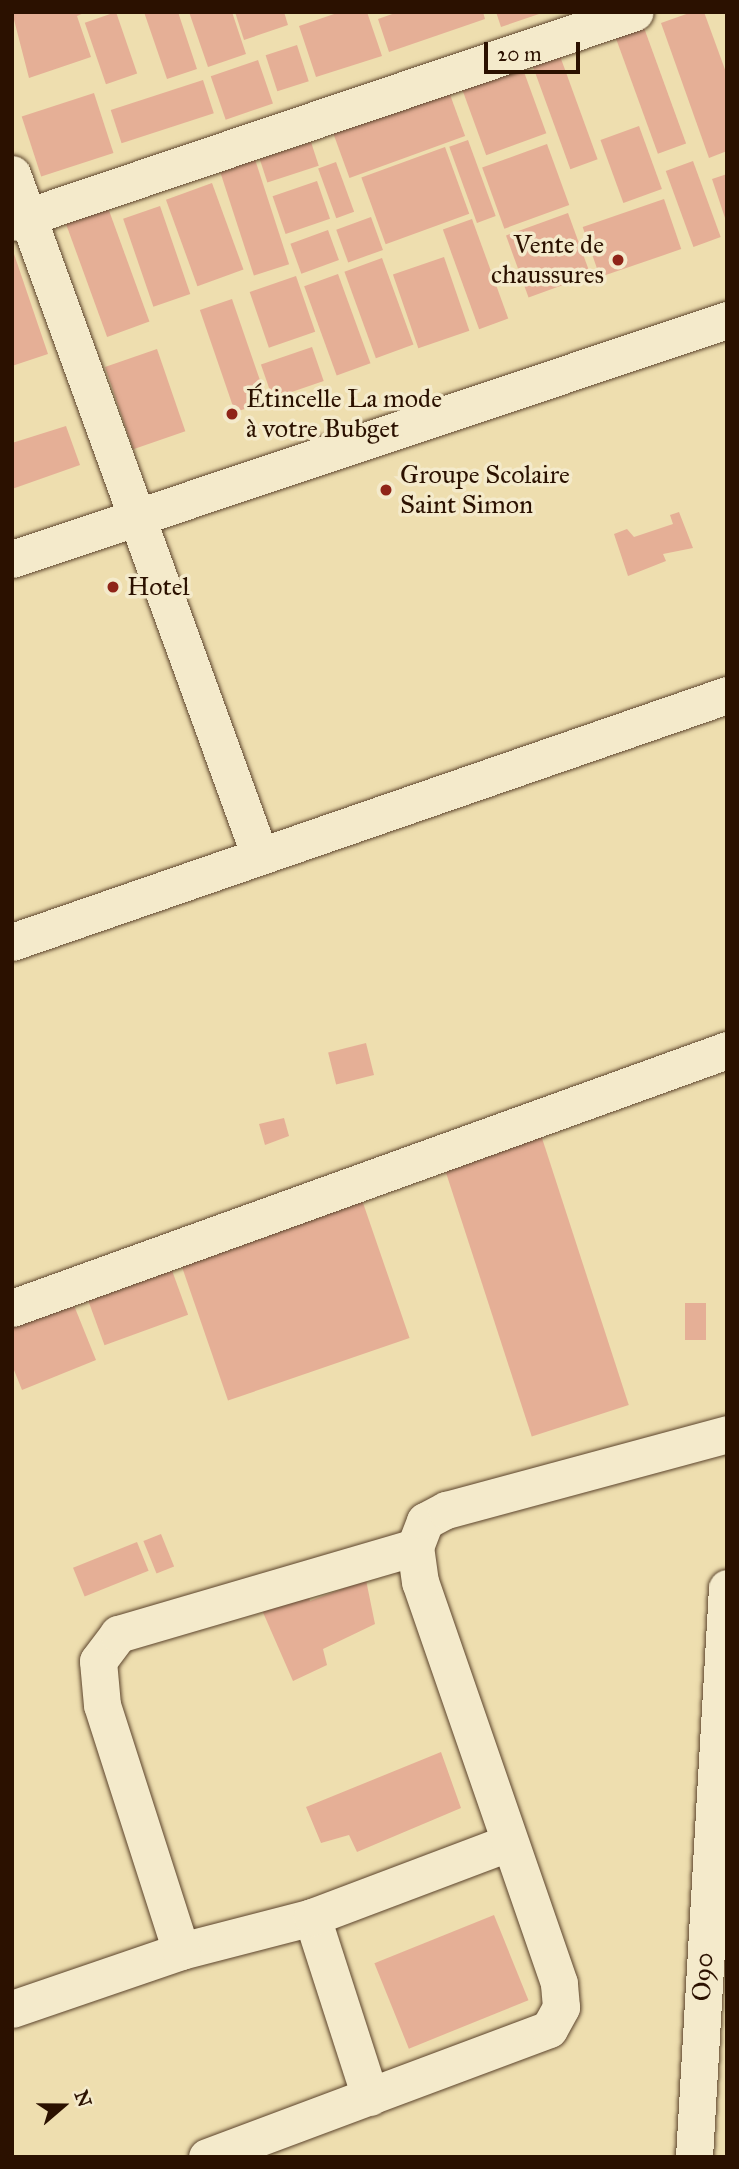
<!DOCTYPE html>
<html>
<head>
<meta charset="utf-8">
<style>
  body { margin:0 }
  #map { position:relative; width:739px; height:2169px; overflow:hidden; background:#eedeaf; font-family:"IM FELL Great Primer",serif }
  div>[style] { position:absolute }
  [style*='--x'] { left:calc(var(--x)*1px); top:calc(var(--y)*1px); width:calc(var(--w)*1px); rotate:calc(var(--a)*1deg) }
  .building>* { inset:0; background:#e5af96; transform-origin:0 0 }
  .roads { filter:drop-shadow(0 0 2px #5c442c) drop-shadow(0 0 2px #5c442c) }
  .minor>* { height:37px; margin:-18.5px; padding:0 18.5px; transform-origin:18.5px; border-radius:18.5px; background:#f4eacb }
  .dots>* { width:19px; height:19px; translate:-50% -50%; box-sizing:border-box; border:4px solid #f4eacb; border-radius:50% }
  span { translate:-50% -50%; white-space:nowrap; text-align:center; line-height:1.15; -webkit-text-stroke:7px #f4eacb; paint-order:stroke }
  .poi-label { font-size:26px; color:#2b1100 }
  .right { translate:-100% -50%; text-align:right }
  .left { translate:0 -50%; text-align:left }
  .street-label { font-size:26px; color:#2b1100 }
  .frame { position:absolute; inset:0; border:14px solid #2b1100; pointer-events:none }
  .north { position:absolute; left:28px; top:2071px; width:70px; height:70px; -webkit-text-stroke:5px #f4eacb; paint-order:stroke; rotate:70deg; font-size:19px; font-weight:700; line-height:28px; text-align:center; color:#2b1100 }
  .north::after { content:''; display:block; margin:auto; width:24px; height:32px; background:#2b1100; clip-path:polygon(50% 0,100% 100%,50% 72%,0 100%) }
  .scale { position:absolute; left:484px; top:42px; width:96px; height:32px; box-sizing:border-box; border:4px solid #2b1100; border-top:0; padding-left:9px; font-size:21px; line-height:24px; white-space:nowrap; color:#2b1100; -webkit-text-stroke:5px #f4eacb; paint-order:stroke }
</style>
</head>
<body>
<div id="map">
  <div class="building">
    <div style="clip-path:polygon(12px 12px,86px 12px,77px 16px,91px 57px,29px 78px)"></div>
    <div style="left:116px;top:12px;width:65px;height:33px;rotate:71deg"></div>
    <div style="clip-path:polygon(144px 12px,178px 12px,197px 69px,167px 79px)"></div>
    <div style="clip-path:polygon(189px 12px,232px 12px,246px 54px,208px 67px)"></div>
    <div style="clip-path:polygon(235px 12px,284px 12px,288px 25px,244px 40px)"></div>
    <div style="clip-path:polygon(340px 12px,367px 12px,382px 56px,316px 77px,299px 26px)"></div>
    <div style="clip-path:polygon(398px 12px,483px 12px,485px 19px,389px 52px,378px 19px)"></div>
    <div style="clip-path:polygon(496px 12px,542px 12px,542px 13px,501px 27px)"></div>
    <div style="clip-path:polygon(692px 12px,704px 12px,727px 75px,727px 151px,709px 158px,661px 23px)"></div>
    <div style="left:643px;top:25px;width:126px;height:30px;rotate:70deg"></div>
    <div style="left:297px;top:45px;width:38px;height:33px;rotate:72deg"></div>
    <div style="left:560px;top:56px;width:110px;height:29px;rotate:70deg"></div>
    <div style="left:258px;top:60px;width:46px;height:50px;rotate:71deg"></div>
    <div style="left:520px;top:61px;width:77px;height:64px;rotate:70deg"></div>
    <div style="left:203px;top:80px;width:35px;height:97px;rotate:72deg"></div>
    <div style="left:448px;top:89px;width:50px;height:123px;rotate:70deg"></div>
    <div style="left:94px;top:93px;width:63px;height:76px;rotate:72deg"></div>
    <div style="left:639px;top:126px;width:67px;height:41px;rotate:70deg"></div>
    <div style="left:468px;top:140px;width:81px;height:20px;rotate:70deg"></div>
    <div style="left:311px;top:142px;width:25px;height:54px;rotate:72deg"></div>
    <div style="left:547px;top:144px;width:65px;height:69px;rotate:70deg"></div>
    <div style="left:445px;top:147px;width:71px;height:89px;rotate:70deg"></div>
    <div style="left:252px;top:150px;width:120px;height:37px;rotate:72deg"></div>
    <div style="left:693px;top:161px;width:81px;height:29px;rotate:70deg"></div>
    <div style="left:336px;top:162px;width:53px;height:19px;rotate:70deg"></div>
    <div style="clip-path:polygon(727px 174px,727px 221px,726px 221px,712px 179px)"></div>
    <div style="left:317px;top:181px;width:40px;height:47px;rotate:71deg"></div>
    <div style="left:212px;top:183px;width:92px;height:49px;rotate:70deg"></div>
    <div style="left:664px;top:199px;width:53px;height:86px;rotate:71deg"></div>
    <div style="left:107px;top:205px;width:124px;height:45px;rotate:70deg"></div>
    <div style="left:160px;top:206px;width:93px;height:39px;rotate:71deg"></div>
    <div style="left:568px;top:213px;width:66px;height:66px;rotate:70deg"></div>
    <div style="left:371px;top:217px;width:35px;height:37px;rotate:70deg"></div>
    <div style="left:472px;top:219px;width:106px;height:31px;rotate:70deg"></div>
    <div style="left:328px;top:230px;width:32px;height:40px;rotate:70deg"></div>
    <div style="clip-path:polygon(13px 251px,48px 354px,12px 366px,12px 252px)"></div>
    <div style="left:444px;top:257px;width:78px;height:54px;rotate:71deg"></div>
    <div style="left:382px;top:258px;width:92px;height:40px;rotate:70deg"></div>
    <div style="left:338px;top:274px;width:95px;height:36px;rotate:70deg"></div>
    <div style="left:296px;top:276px;width:59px;height:49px;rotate:71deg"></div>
    <div style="left:232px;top:299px;width:108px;height:34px;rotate:71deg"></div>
    <div style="left:312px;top:347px;width:36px;height:54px;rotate:71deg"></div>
    <div style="left:157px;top:349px;width:87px;height:55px;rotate:71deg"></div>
    <div style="clip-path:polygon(66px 426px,80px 465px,12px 489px,12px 443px)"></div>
    <div style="clip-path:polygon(679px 512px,693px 548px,663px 554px,666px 561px,628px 576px,614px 534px,627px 529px,634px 537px,673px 524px,670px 515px)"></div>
    <div style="left:366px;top:1043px;width:33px;height:39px;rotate:76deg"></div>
    <div style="clip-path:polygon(284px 1118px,289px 1136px,265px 1145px,259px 1124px)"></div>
    <div style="left:541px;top:1135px;width:284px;height:102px;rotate:72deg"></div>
    <div style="left:362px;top:1200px;width:146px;height:192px;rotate:71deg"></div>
    <div style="left:170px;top:1265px;width:53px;height:89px;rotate:70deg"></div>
    <div style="clip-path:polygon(71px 1298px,96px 1360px,22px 1390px,12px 1365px,12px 1321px)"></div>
    <div style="left:685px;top:1303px;width:21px;height:37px"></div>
    <div style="left:161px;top:1534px;width:35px;height:19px;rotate:68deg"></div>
    <div style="left:137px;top:1542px;width:31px;height:69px;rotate:68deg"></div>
    <div style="clip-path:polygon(366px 1580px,375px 1624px,323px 1649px,327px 1665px,293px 1681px,258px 1601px,306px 1587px,310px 1601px)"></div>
    <div style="clip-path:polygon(441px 1752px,461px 1808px,357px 1852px,349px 1835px,321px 1843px,306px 1807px)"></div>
    <div style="left:494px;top:1915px;width:92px;height:129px;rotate:68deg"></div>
  </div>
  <div class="roads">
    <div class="minor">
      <div style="--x:12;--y:174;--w:726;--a:70.02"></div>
      <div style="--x:12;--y:222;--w:657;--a:-18.63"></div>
      <div style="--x:12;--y:559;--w:754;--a:-18.48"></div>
      <div style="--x:12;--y:942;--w:756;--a:-19.06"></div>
      <div style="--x:12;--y:1308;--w:760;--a:-19.84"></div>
      <div style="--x:312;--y:1917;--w:189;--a:72.1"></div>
      <div style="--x:181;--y:1951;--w:135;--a:-14.5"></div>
      <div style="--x:312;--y:1917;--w:210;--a:-20.7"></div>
      <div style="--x:12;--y:2009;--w:179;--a:-18.9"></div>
      <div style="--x:181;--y:1951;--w:258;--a:-107.8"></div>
      <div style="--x:102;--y:1705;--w:44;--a:-95.2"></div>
      <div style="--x:98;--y:1661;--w:34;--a:-53"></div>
      <div style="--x:118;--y:1634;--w:309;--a:-16.3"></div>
      <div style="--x:207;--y:2157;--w:365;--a:-20.5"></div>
      <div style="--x:549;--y:2029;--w:25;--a:-61"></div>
      <div style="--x:561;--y:2007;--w:24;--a:-95"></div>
      <div style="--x:559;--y:1983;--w:424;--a:-109.1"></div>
      <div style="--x:420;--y:1582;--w:35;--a:-98"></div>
      <div style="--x:415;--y:1547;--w:28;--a:-69"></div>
      <div style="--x:425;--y:1521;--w:24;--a:-28"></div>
      <div style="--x:446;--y:1510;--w:291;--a:-15.1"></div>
      <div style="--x:694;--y:2157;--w:570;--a:-86.68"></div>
    </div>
  </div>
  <div class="dots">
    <div style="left:618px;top:260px;background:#8f2418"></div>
    <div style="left:232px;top:414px;background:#8f2418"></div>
    <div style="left:386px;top:490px;background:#8f2418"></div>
    <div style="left:113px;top:587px;background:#8f2418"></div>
  </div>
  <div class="poi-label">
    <span class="right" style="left:604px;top:260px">Vente de<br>chaussures</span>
    <span class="left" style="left:246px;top:414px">Étincelle La mode<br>à votre Bubget</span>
    <span class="left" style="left:400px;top:490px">Groupe Scolaire<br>Saint Simon</span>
    <span class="left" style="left:127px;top:587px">Hotel</span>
  </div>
  <div class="street-label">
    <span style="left:703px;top:1977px;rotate:-87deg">O90</span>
  </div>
  <div class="frame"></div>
  <div class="north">N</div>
  <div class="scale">20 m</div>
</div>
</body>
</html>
